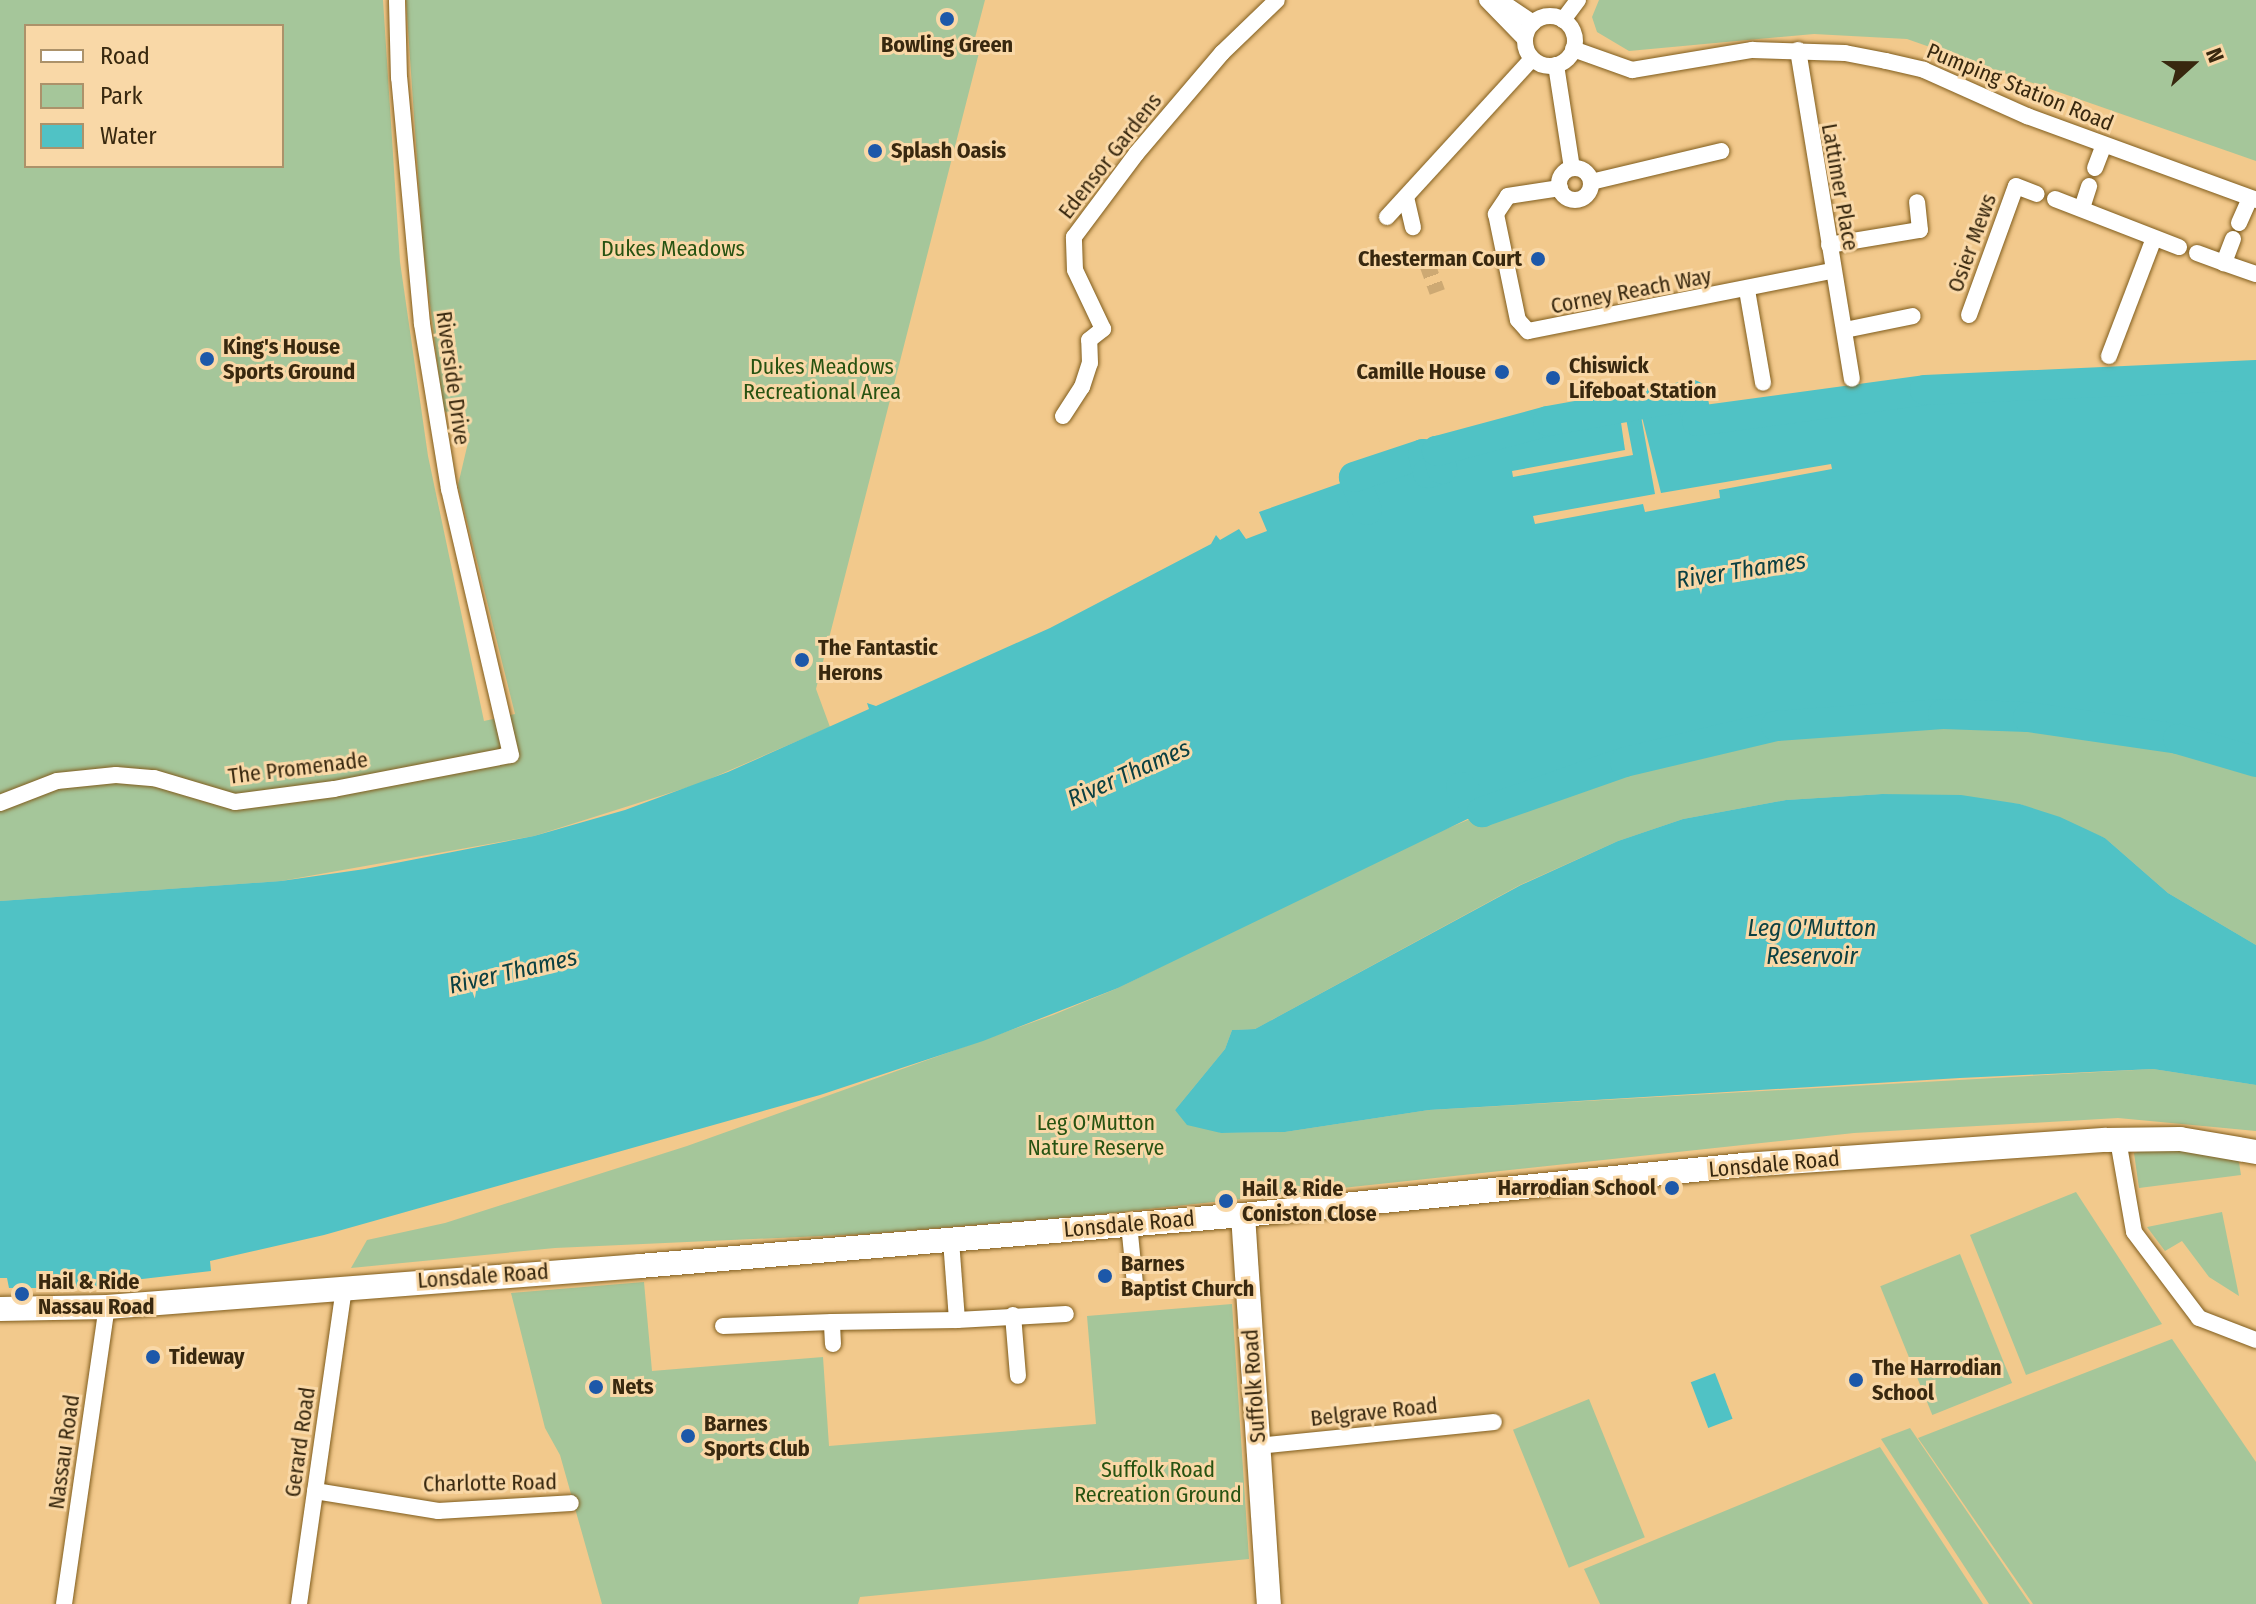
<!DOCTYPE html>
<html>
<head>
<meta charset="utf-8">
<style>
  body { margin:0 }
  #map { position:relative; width:2256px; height:1604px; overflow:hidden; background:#f2c98c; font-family:"Fira Sans Condensed",sans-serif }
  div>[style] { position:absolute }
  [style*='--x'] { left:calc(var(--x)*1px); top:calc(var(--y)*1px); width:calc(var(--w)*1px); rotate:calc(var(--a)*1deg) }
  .green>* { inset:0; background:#a5c69a; transform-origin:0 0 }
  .water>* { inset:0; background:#50c2c5; transform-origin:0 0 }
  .pier>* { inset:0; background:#f2c98c }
  .river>* { height:30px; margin:-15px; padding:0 15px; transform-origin:15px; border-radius:15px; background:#50c2c5 }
  .street-tunnel>* { height:16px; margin-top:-8px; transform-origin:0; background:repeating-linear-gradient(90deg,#cda973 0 16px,transparent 0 24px) }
  .roads { filter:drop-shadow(0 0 2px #805d1d) drop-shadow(0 0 2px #805d1d) }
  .street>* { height:16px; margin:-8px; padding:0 8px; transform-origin:8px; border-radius:8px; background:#fff }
  .street>.ring { margin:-8px; padding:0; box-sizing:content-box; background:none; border:16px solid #fff; border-radius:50% }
  .secondary>* { height:24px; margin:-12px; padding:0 12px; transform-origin:12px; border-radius:12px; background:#fff }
  .dots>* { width:22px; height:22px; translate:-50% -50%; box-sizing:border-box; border:4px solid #f9d8a7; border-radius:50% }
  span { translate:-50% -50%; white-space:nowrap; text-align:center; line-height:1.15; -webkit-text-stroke:6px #f9d8a7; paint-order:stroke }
  .poi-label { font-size:22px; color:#38280f; font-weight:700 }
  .left { translate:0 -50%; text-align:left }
  .right { translate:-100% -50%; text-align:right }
  .street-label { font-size:22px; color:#38280f }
  .park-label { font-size:22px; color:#275312 }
  .water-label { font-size:24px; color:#0b4042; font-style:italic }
  .legend { position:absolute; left:24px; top:24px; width:260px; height:144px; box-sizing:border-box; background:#f9d8a7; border:2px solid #ac926a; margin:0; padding:10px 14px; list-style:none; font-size:24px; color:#38280f }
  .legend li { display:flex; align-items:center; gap:16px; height:40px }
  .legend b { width:40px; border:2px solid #ac926a }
  .north { position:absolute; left:2152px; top:24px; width:80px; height:80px; -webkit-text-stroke:6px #f9d8a7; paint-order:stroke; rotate:69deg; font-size:22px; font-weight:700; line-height:32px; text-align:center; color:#38280f }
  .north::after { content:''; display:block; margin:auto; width:28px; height:36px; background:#38280f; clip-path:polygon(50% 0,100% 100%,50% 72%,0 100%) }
</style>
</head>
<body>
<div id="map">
  <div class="green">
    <div style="clip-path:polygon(evenodd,0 0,383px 0,400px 262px,428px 456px,484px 721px,515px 714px,458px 485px,470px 434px,443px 409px,423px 247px,406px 0,985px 0,975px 38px,982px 41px,816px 689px,830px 727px,698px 784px,534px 836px,281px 881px,0 901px,0 0,26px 26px,282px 26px,282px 166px,26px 166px,26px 26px)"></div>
    <div style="clip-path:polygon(1599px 0,2256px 0,2256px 161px,1907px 39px,1814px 34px,1629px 51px,1597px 32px,1592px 17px)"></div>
    <div style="clip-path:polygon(1943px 714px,2028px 717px,2178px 739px,2256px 762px,2256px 945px,2168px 893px,2105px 838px,2020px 804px,1882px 794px,1786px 800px,1683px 819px,1618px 841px,1520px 885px,1255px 1029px,1232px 1030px,1225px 1049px,1175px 1110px,1221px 1133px,1285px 1132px,1429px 1110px,2153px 1069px,2256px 1085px,2256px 1131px,2118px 1118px,1854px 1133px,1083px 1216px,865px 1234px,555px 1248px,351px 1268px,367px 1240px,445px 1223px,687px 1146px,1053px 1015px,1118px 988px,1395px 850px,1550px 786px,1776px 726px)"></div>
    <div style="clip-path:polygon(2153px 1148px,2238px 1156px,2241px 1175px,2139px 1188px,2134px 1153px)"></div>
    <div style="clip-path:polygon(2076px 1192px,2162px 1324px,2026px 1375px,1970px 1235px)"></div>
    <div style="clip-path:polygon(2222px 1212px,2239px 1296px,2209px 1277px,2182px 1241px,2165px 1251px,2147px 1227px)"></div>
    <div style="left:1960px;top:1254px;width:139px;height:86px;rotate:68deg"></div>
    <div style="clip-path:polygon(644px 1282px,652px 1371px,823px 1357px,829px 1446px,1096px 1424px,1087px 1316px,1232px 1304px,1249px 1559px,860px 1597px,858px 1604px,602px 1604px,560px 1455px,545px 1428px,511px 1293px)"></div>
    <div style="clip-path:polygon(2172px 1339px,2256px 1462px,2256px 1604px,2033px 1604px,1918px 1438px)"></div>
    <div style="left:1589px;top:1399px;width:149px;height:82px;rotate:68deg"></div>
    <div style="clip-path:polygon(1910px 1428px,2030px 1604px,1989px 1604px,1881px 1439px)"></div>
    <div style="clip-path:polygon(1880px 1447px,1983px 1604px,1600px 1604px,1584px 1569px)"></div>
  </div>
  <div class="water">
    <div style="clip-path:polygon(2256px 375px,2256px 762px,2178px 739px,2028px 717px,1943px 714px,1776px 726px,1625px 762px,1482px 812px,1118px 988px,983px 1041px,820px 1095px,324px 1235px,210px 1261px,211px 1271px,125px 1281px,123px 1287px,105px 1288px,9px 1288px,7px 1278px,0 1278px,0 901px,281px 881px,365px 869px,534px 836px,625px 810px,728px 772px,869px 709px,867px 703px,876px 706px,1050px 628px,1211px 544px,1216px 535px,1220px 540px,1239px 529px,1246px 539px,1267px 531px,1259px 512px,1423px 454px,1428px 472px,1441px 469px,1437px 451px,1500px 432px,1692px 395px,1698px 421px,1925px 390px)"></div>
    <div style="clip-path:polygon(1882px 794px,1961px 795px,2020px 804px,2060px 817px,2105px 838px,2168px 893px,2256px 945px,2256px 1085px,2153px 1069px,1960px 1078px,1429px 1110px,1285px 1132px,1221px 1133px,1187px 1125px,1175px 1110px,1225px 1049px,1232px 1030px,1255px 1029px,1521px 885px,1618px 841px,1683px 819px,1786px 800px)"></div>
    <div style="left:1715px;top:1373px;width:49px;height:26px;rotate:69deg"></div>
  </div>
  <div class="pier">
    <div style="clip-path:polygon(1639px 405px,1661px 493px,1831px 464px,1832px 469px,1719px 490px,1720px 498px,1645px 512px,1643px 504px,1535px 524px,1533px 516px,1655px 494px)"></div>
    <div style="clip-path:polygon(1624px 408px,1633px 455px,1513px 477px,1512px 471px,1625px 450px,1619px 409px)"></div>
  </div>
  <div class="river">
    <div style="--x:1367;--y:510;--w:35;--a:-112"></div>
    <div style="--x:1354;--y:477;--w:73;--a:-18.4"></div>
    <div style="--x:1423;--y:454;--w:20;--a:75"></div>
    <div style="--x:1428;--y:473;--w:15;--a:-16"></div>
    <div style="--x:1442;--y:469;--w:19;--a:-106"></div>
    <div style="--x:1437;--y:451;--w:115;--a:-15.1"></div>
    <div style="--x:1548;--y:421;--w:146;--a:-10.2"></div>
    <div style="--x:1692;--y:395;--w:26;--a:79"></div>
    <div style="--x:1697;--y:421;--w:230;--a:-7.7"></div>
    <div style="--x:1925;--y:390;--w:331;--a:-2.6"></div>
    <div style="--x:1461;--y:787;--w:33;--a:50"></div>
    <div style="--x:1482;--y:812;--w:151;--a:-19.3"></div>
    <div style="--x:1625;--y:762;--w:155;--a:-13.4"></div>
    <div style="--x:1776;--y:726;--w:167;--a:-4.1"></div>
    <div style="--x:1943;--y:714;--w:85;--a:2"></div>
    <div style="--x:2028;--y:717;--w:152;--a:8.3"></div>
    <div style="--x:2178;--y:739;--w:81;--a:16.4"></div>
  </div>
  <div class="street-tunnel">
    <div style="--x:1426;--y:261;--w:33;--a:70"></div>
  </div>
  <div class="roads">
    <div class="street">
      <div style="--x:1487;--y:0;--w:54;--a:45.7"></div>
      <div style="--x:1499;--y:0;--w:41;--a:34.1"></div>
      <div class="ring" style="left:1525px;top:16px;width:34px;height:34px"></div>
      <div style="--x:1563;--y:20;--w:25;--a:-53"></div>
      <div style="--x:1573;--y:49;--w:63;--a:19.6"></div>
      <div style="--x:1632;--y:70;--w:122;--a:-9.5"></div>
      <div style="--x:1752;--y:50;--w:93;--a:1.8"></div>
      <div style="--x:1845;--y:53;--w:42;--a:11"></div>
      <div style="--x:1886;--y:61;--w:39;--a:13"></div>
      <div style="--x:1924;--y:70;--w:113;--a:24.1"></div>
      <div style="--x:2027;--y:116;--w:244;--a:20.1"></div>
      <div style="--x:1798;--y:50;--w:333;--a:80.7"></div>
      <div style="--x:1556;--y:65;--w:104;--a:81.2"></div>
      <div style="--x:2095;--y:168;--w:25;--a:-69"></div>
      <div class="ring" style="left:1559px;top:168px;width:16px;height:16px"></div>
      <div style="--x:1591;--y:182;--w:134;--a:-13.4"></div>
      <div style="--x:1560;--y:188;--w:53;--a:171.3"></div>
      <div style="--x:1508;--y:196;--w:22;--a:124"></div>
      <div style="--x:1496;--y:214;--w:108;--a:78.3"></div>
      <div style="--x:1518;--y:320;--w:15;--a:48"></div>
      <div style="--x:1528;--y:331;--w:310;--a:-11.2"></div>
      <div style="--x:1406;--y:197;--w:31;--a:77"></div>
      <div style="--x:2055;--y:199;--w:133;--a:21.2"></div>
      <div style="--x:2082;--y:208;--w:23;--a:-72"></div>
      <div style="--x:1387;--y:217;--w:214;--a:-47.5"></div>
      <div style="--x:2239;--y:223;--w:27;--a:-66"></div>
      <div style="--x:2233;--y:239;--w:26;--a:111"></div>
      <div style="--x:2224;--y:263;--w:34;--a:19"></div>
      <div style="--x:1829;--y:245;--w:92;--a:-9.4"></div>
      <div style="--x:1920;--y:230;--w:28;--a:-96"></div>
      <div style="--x:2197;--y:253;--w:29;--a:20"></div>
      <div style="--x:1747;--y:290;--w:94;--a:80.2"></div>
      <div style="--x:1969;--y:315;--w:137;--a:-70"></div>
      <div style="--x:2016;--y:186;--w:22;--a:21"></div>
      <div style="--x:1845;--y:330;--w:69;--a:-11.6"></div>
      <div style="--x:2109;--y:356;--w:126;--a:-69.1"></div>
      <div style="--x:1063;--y:416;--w:35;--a:-57"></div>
      <div style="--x:1082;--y:387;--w:25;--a:-72"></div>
      <div style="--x:1090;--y:363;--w:23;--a:-92"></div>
      <div style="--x:1089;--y:340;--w:18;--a:-38"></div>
      <div style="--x:1103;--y:329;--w:65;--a:-115.4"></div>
      <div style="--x:1075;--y:270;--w:33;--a:-92"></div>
      <div style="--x:1074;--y:237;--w:104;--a:-53.2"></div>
      <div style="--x:1136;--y:154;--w:133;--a:-49.6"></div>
      <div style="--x:1222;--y:53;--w:76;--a:-43.9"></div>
      <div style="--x:0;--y:803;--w:61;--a:-21.1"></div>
      <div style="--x:57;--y:781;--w:59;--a:-5.8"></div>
      <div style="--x:116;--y:775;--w:38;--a:5"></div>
      <div style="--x:154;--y:778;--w:84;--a:16.5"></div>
      <div style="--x:235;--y:802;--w:100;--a:-7.5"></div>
      <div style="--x:334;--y:789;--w:180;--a:-10.9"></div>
      <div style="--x:511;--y:755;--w:273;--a:-103.1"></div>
      <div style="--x:449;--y:489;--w:167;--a:-99.3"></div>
      <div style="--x:422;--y:324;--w:247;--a:-95.3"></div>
      <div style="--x:399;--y:78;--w:78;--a:-91.5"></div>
      <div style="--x:2118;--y:1140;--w:93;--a:80.1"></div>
      <div style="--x:2134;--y:1232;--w:108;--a:52.9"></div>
      <div style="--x:2199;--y:1318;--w:61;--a:21.1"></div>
      <div style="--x:1129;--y:1224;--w:60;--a:84.3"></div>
      <div style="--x:1013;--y:1315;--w:61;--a:85.3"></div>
      <div style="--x:957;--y:1320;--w:109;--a:-3.2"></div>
      <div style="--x:723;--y:1326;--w:109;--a:-2.1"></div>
      <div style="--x:833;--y:1344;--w:22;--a:-93"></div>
      <div style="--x:832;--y:1322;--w:125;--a:-0.9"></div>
      <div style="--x:957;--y:1320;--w:80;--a:-94.3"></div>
      <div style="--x:1258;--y:1446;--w:237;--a:-5.8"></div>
      <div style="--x:315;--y:1491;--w:125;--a:9.2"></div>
      <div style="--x:438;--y:1511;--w:133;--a:-3.4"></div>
      <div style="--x:64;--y:1604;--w:300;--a:-81.8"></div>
      <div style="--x:299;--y:1604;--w:321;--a:-81.9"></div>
    </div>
    <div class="secondary">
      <div style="--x:1243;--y:1215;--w:390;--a:86.2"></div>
      <div style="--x:0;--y:1309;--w:107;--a:-1.1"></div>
      <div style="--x:107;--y:1307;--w:535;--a:-4.4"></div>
      <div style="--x:640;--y:1266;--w:605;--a:-4.83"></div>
      <div style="--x:1243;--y:1215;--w:503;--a:-5.7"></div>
      <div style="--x:1744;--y:1165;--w:363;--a:-4"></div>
      <div style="--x:2106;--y:1140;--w:74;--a:-0.8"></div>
      <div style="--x:2180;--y:1139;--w:77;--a:9.7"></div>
    </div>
  </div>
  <div class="dots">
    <div style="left:947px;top:19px;background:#1d58a9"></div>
    <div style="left:875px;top:151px;background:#1d58a9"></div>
    <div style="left:1538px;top:259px;background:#1d58a9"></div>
    <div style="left:207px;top:359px;background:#1d58a9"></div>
    <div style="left:1502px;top:372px;background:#1d58a9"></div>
    <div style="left:1553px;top:378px;background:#1d58a9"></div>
    <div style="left:802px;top:660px;background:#1d58a9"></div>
    <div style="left:1672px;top:1188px;background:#1d58a9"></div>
    <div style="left:1226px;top:1201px;background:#1d58a9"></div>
    <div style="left:1105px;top:1276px;background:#1d58a9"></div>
    <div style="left:22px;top:1294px;background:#1d58a9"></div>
    <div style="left:153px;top:1357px;background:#1d58a9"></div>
    <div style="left:1856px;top:1380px;background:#1d58a9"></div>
    <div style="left:596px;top:1387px;background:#1d58a9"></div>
    <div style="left:688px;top:1436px;background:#1d58a9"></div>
  </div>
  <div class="poi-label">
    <span style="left:947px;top:45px">Bowling Green</span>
    <span class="left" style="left:891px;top:151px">Splash Oasis</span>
    <span class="right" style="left:1522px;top:259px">Chesterman Court</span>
    <span class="left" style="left:223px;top:359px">King's House<br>Sports Ground</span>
    <span class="left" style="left:1569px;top:378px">Chiswick<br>Lifeboat Station</span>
    <span class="right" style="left:1486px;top:372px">Camille House</span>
    <span class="left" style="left:818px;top:660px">The Fantastic<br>Herons</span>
    <span class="left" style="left:1242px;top:1201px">Hail &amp; Ride<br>Coniston Close</span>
    <span class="right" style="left:1656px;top:1188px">Harrodian School</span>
    <span class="left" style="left:1121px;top:1276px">Barnes<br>Baptist Church</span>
    <span class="left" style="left:38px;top:1294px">Hail &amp; Ride<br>Nassau Road</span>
    <span class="left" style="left:169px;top:1357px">Tideway</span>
    <span class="left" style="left:1872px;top:1380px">The Harrodian<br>School</span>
    <span class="left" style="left:612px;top:1387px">Nets</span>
    <span class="left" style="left:704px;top:1436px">Barnes<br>Sports Club</span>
  </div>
  <div class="street-label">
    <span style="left:2020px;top:87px;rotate:22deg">Pumping Station Road</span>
    <span style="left:1110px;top:156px;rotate:-52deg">Edensor Gardens</span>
    <span style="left:1840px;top:187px;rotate:80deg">Lattimer Place</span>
    <span style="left:1972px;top:243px;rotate:-70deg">Osier Mews</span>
    <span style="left:1631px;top:291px;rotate:-11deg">Corney Reach Way</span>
    <span style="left:453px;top:378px;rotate:82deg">Riverside Drive</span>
    <span style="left:298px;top:768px;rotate:-7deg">The Promenade</span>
    <span style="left:1774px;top:1164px;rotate:-5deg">Lonsdale Road</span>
    <span style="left:1129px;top:1224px;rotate:-5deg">Lonsdale Road</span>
    <span style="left:483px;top:1276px;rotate:-4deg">Lonsdale Road</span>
    <span style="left:1254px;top:1386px;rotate:-94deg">Suffolk Road</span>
    <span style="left:1374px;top:1412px;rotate:-6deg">Belgrave Road</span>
    <span style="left:300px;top:1442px;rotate:-82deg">Gerard Road</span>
    <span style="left:64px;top:1452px;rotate:-82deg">Nassau Road</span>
    <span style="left:490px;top:1483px;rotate:-1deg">Charlotte Road</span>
  </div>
  <div class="park-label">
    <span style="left:673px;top:249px">Dukes Meadows</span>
    <span style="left:822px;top:379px">Dukes Meadows<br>Recreational Area</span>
    <span style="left:1096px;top:1135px">Leg O'Mutton<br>Nature Reserve</span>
    <span style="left:1158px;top:1482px">Suffolk Road<br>Recreation Ground</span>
  </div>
  <div class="water-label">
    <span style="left:1741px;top:571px;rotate:-9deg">River Thames</span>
    <span style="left:1129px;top:774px;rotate:-24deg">River Thames</span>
    <span style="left:1812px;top:943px">Leg O'Mutton<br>Reservoir</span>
    <span style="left:513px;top:972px;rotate:-13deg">River Thames</span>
  </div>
  <ul class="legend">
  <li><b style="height:10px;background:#fff"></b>Road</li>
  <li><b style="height:22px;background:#a5c69a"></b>Park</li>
  <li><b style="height:22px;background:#50c2c5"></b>Water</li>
  </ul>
  <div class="north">N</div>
</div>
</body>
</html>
